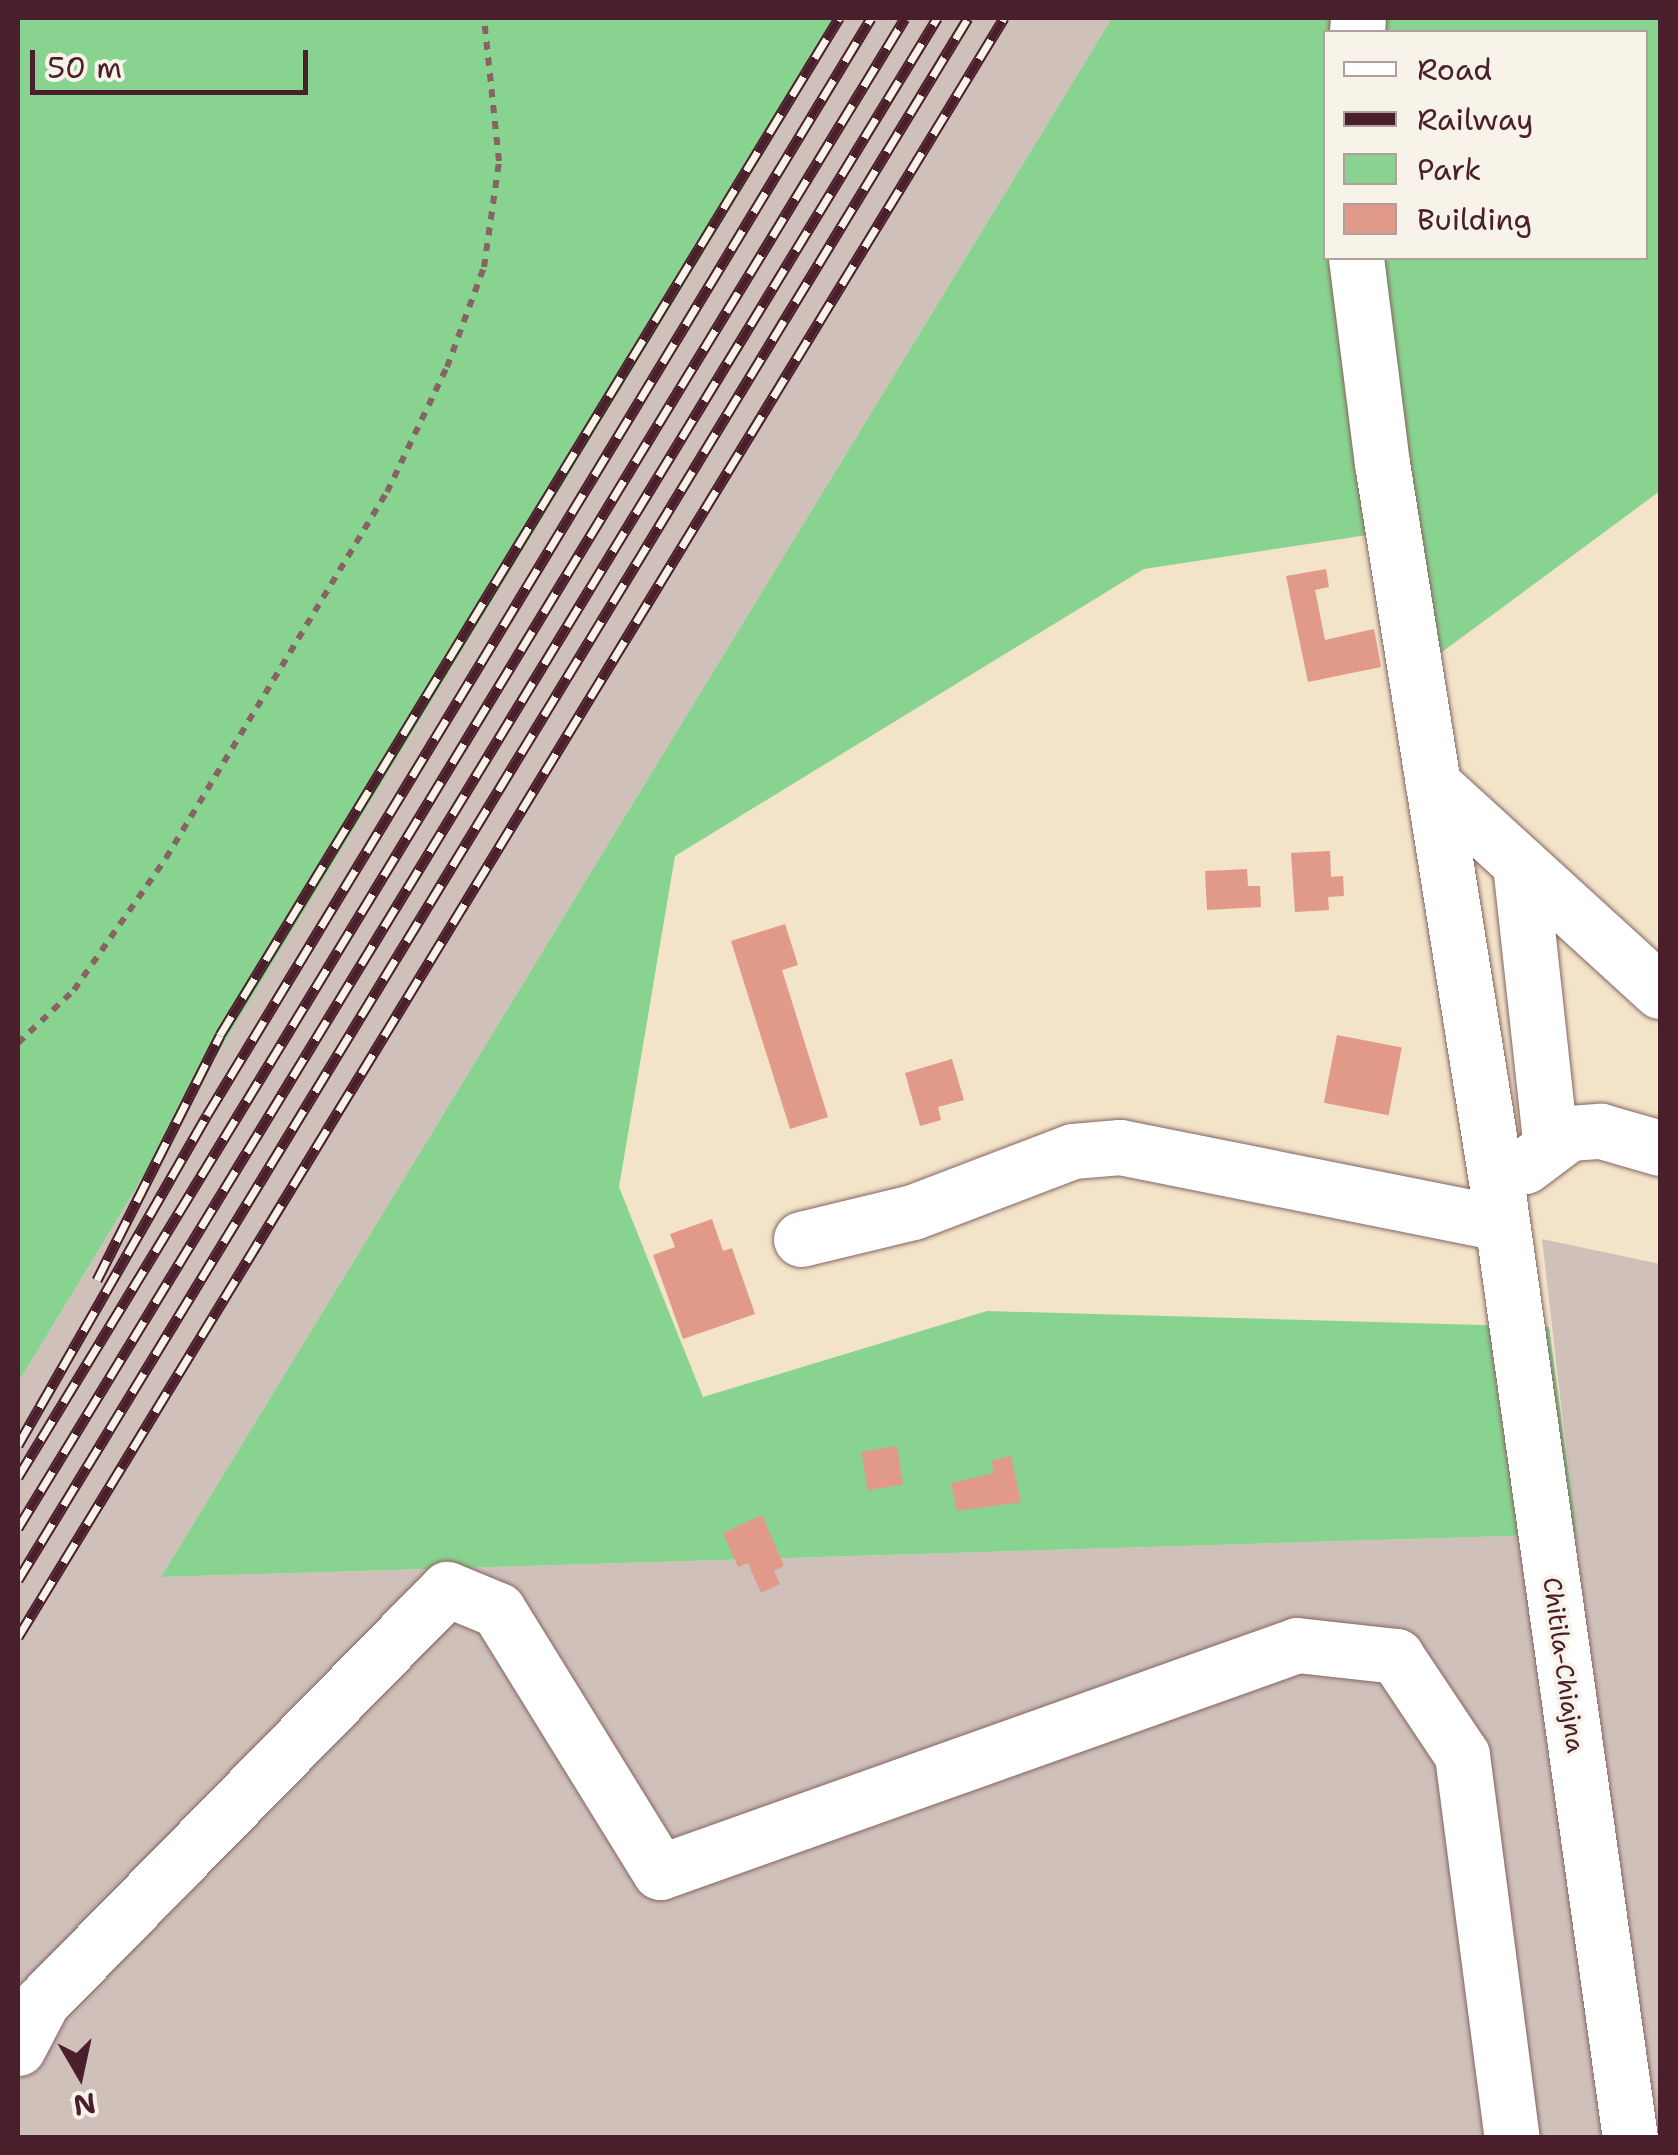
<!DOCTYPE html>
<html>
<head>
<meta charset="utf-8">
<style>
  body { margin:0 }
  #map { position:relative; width:1678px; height:2155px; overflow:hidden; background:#f2e3c9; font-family:"Shantell Sans",sans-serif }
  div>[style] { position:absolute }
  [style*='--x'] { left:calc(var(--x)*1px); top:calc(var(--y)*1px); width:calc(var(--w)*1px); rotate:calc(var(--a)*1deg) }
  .industrial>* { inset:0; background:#cfc0ba }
  .green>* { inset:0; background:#89d390 }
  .building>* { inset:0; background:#e19989; transform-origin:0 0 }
  .path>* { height:6px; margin-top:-3px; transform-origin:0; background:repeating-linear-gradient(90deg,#856462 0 8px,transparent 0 16px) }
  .roads { filter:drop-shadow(0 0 2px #856462) drop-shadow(0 0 2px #856462) }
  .minor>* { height:55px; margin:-27.5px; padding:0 27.5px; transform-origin:27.5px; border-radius:27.5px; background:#fff }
  .rail>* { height:11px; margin-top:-5.5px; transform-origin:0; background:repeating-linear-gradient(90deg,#f7f3e8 0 22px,#4a1f2b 0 44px); box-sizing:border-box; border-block:2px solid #4a1f2b }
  span { translate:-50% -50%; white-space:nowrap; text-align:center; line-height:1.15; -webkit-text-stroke:8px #f7f3e8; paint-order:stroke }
  .street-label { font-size:25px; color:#4a1f2b }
  .frame { position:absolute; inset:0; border:20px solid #4a1f2b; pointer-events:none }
  .legend { position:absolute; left:1323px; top:30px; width:325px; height:230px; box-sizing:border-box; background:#f7f3e8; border:2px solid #b29e9c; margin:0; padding:12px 18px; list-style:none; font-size:30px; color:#4a1f2b }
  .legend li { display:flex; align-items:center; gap:20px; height:50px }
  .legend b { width:50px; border:2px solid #b29e9c }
  .north { position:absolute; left:30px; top:2025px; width:100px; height:100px; -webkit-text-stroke:8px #f7f3e8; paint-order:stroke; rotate:171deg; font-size:28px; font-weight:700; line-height:40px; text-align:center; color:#4a1f2b }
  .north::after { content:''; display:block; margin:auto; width:35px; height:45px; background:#4a1f2b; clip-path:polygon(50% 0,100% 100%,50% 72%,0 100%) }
  .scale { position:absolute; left:30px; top:50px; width:278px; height:45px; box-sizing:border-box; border:5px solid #4a1f2b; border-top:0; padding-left:12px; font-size:30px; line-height:35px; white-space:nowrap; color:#4a1f2b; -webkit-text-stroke:8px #f7f3e8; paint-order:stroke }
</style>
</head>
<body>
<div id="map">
  <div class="industrial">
    <div style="clip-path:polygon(838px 18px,1112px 18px,161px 1577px,1576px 1534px,1542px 1239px,1660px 1264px,1660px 2137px,18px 2137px,18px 1383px,774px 136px)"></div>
  </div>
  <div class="green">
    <div style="clip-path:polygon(18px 18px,838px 18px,774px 136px,18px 1383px)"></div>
    <div style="clip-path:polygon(evenodd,1112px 18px,1660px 18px,1660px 491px,1442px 652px,1374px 534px,1144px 569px,675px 856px,619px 1187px,703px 1397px,987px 1311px,1549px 1327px,1577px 1534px,161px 1577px,1112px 18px,1326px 32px,1646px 32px,1646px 258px,1326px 258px,1326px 32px)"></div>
  </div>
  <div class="building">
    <div style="clip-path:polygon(1326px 569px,1329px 587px,1315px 590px,1325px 640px,1374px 629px,1381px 667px,1308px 682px,1286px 576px)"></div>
    <div style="clip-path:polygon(1330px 851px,1331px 877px,1343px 876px,1344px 896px,1328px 897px,1329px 910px,1295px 912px,1291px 853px)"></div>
    <div style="clip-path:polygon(1247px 869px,1248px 886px,1260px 886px,1261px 907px,1207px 910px,1205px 871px)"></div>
    <div style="clip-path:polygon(785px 924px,798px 965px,782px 970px,828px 1117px,790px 1129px,731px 941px)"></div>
    <div style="left:1337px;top:1035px;width:66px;height:69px;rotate:11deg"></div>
    <div style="clip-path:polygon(952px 1059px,964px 1100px,938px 1107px,941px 1120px,920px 1126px,905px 1073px)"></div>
    <div style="clip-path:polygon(712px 1219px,723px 1251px,732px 1248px,755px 1314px,683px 1339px,653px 1255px,675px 1247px,670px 1234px)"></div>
    <div style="left:897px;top:1446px;width:39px;height:36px;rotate:81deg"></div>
    <div style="clip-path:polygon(1011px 1456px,1021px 1502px,957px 1511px,951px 1483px,994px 1473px,991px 1461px)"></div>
    <div style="clip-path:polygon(762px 1515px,784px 1566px,774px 1571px,780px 1584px,761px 1593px,748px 1563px,738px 1567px,723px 1533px)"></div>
  </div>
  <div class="path">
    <div style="--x:18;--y:1043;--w:77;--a:-43.4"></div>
    <div style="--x:74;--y:990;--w:161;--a:-55.1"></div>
    <div style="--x:166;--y:858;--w:428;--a:-58.9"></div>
    <div style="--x:387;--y:492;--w:139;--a:-64.4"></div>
    <div style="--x:447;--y:367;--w:107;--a:-69.7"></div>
    <div style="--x:484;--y:267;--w:107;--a:-81.9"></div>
    <div style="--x:499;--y:161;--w:144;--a:-96"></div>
  </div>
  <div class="roads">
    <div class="minor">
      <div style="--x:1357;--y:32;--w:14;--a:-86"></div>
      <div style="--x:1356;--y:258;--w:207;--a:82.8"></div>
      <div style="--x:1382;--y:463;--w:739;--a:80.97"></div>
      <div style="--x:1498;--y:1193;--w:954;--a:82.05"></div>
      <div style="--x:1433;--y:784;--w:307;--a:42.4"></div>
      <div style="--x:1520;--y:864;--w:279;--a:83.8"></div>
      <div style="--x:1525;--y:1166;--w:55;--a:-36.9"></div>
      <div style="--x:1569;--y:1133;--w:32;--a:-4"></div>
      <div style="--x:1601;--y:1131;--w:61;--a:16.1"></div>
      <div style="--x:801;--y:1239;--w:115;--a:-13.6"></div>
      <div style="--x:913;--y:1212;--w:171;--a:-20.9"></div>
      <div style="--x:1073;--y:1151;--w:47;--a:-4.9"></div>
      <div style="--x:1120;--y:1147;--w:389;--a:11.3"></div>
      <div style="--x:18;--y:2048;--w:52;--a:-62.4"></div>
      <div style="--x:42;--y:2002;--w:578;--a:-45.56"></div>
      <div style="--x:447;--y:1589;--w:55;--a:22.4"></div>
      <div style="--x:498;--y:1610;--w:308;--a:58.3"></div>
      <div style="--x:660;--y:1872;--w:676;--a:-19.61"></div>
      <div style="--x:1297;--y:1645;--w:100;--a:6.3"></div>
      <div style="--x:1396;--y:1656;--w:119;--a:56.3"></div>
      <div style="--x:1462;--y:1755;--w:386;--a:82.6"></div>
    </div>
  </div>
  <div class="rail">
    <div style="--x:97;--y:1280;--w:274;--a:-63.3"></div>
    <div style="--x:220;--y:1035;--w:1191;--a:-58.67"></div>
    <div style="--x:18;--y:1445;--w:380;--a:-60.2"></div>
    <div style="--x:207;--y:1115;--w:1282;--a:-58.81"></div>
    <div style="--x:18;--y:1477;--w:1707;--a:-58.7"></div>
    <div style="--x:18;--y:1528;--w:1768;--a:-58.67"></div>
    <div style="--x:18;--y:1580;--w:1828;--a:-58.69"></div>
    <div style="--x:18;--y:1637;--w:1896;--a:-58.66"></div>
  </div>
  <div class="street-label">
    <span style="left:1564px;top:1665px;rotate:82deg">Chitila-Chiajna</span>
  </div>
  <div class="frame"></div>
  <ul class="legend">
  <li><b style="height:12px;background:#fff"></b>Road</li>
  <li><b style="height:12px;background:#4a1f2b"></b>Railway</li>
  <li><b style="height:28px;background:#89d390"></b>Park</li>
  <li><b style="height:28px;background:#e19989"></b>Building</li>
  </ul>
  <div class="north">N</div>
  <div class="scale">50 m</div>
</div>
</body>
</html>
